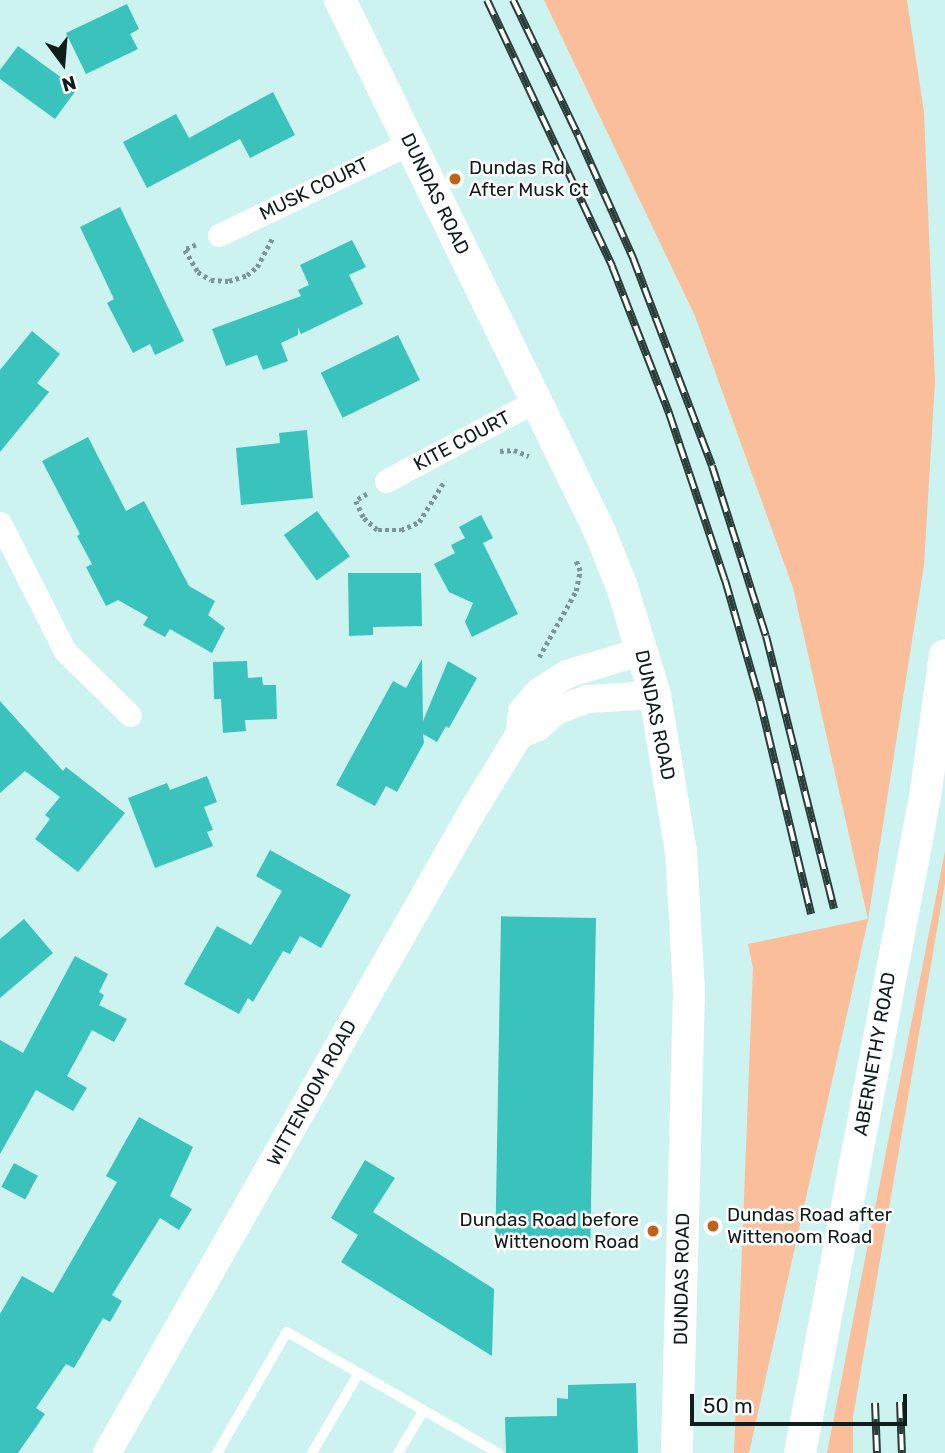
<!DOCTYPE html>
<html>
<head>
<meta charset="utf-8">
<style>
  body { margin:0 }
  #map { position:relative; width:945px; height:1453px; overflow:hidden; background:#cdf3f0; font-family:Rubik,sans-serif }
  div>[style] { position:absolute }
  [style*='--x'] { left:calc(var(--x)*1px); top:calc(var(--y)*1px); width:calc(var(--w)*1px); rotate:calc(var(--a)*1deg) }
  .green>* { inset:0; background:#fabe9a }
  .building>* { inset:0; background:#3ac2bd; transform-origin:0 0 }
  .path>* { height:4.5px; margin-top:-2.25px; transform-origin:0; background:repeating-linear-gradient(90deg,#7b9795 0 3.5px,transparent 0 7px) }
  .service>* { height:10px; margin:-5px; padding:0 5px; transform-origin:5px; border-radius:5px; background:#fff }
  .minor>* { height:23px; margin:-11.5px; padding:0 11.5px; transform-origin:11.5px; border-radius:11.5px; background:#fff }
  .tertiary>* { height:28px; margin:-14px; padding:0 14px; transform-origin:14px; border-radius:14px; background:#fff }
  .secondary>* { height:32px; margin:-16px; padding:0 16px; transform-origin:16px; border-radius:16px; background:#fff }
  .rail>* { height:8px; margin-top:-4px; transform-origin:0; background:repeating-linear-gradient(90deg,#fff 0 16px,#2b3d3b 0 32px); box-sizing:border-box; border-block:2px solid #2b3d3b }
  .dots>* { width:19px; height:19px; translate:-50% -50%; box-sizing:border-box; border:4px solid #fff; border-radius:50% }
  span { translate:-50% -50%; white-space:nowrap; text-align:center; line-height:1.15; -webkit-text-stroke:5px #fff; paint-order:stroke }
  .poi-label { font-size:19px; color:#0f1d1c }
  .left { translate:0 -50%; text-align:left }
  .right { translate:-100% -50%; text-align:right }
  .street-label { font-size:19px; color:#0f1d1c }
  .north { position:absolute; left:28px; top:28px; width:70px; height:70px; -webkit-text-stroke:5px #fff; paint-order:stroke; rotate:164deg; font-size:19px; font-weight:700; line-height:28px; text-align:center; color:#0f1d1c }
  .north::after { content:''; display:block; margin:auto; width:24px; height:32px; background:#0f1d1c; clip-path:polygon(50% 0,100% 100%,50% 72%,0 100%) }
  .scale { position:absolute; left:690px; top:1394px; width:217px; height:32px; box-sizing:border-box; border:4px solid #0f1d1c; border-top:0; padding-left:9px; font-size:21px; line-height:24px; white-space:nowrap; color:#0f1d1c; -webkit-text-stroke:5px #fff; paint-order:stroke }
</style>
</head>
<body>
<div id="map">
  <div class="green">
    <div style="clip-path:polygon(544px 0,907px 0,924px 112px,935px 382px,924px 565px,868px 920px,749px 1453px,734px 1453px,753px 968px,748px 944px,868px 919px,793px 588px,695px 316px)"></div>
    <div style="clip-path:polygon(945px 851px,945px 883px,853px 1417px,853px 1453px,827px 1453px)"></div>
  </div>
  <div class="building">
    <div style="clip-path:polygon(127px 4px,139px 29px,130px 34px,138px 49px,86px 74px,66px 33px)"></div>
    <div style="clip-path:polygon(18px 46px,77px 89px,55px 119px,0 79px,0 70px)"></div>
    <div style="clip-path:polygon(273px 92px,295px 135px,250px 158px,240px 139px,147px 188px,123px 142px,176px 114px,189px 138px)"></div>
    <div style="clip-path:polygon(120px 207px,184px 341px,155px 355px,150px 344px,133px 353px,107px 303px,114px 299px,80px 227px)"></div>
    <div style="clip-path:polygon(352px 240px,366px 267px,349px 275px,363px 304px,301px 334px,298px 328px,298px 335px,281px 343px,288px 361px,263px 370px,257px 355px,226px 366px,212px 329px,301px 296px,298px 290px,309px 285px,300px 265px)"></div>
    <div style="clip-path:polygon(32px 331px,60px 354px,37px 383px,49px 392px,0 452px,0 370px)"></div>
    <div style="left:398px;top:335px;width:50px;height:86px;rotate:64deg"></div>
    <div style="clip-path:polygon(307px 430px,313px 498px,241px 505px,236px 448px,280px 443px,279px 433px)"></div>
    <div style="clip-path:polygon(88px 437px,126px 511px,144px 501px,189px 586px,215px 601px,208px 615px,225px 628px,212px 653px,170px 629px,165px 637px,143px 625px,148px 617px,118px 600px,106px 606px,86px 567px,92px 564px,77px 536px,80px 534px,42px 461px)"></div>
    <div style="left:317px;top:511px;width:56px;height:41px;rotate:54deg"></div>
    <div style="clip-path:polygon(481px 515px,493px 538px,483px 543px,518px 614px,472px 637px,465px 622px,473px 603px,449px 592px,434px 564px,455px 553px,451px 545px,465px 538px,459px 527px)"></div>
    <div style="clip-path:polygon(348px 573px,421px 573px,422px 626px,373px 627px,373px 635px,349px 636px)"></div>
    <div style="clip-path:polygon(422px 659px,423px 721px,448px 661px,477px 678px,449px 728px,446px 726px,437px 742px,423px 734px,424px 743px,397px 792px,386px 786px,375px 806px,336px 785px,393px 681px,406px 688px)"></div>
    <div style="clip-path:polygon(247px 661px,248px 678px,262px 677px,263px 685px,276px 685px,277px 719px,245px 720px,246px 731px,223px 733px,221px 699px,214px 699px,213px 662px)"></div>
    <div style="clip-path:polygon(0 701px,63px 771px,66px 767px,125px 813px,78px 872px,35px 839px,50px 819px,45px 815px,60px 797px,25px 771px,0 793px)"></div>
    <div style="clip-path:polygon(207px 776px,217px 802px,204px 807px,213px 830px,207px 832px,213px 846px,155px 868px,128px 798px,167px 783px,170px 790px)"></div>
    <div style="clip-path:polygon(270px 850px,351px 895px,321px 948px,300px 936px,290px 954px,283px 951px,253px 1002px,248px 998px,239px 1014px,184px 984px,217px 926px,251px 945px,282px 891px,256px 876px)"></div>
    <div style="left:596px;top:918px;width:328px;height:95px;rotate:91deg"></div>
    <div style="clip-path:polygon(24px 919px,53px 953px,0 998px,0 939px)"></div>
    <div style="clip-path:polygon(75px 956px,108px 974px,99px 992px,104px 995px,99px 1005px,127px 1019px,114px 1042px,92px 1030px,67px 1076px,87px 1088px,73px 1111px,36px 1090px,0 1154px,0 1040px,23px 1053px)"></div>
    <div style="clip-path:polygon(139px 1117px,193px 1147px,170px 1196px,192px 1209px,179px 1230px,160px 1218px,112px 1295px,122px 1301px,110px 1322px,103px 1318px,74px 1368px,66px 1364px,36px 1408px,45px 1414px,18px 1453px,0 1453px,0 1314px,22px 1276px,53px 1293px,117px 1182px,106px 1176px)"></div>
    <div style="clip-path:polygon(365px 1160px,395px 1178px,373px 1212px,494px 1289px,492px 1356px,341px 1262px,358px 1235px,331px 1218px)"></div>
    <div style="left:14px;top:1163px;width:27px;height:27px;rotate:28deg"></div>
    <div style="clip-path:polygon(636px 1383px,638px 1453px,506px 1453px,505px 1417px,557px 1416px,557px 1398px,568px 1399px,568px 1385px)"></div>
  </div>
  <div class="path">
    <div style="--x:196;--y:245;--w:12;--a:156"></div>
    <div style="--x:185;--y:250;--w:26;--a:59"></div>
    <div style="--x:198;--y:272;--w:15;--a:32"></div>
    <div style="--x:211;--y:280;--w:18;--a:3"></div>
    <div style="--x:229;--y:281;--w:19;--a:-18"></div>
    <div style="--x:247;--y:275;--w:13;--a:-39"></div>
    <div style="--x:257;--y:267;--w:32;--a:-62"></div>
    <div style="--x:500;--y:451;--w:14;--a:-4"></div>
    <div style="--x:514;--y:450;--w:16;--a:22"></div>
    <div style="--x:367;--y:494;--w:13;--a:148"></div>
    <div style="--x:356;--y:501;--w:19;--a:65"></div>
    <div style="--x:364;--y:518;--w:18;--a:41"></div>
    <div style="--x:378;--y:530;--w:23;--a:0"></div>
    <div style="--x:401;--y:530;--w:20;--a:-24"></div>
    <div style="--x:419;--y:522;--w:49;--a:-58.2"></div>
    <div style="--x:539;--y:657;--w:76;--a:-60.7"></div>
    <div style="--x:576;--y:591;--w:20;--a:-79"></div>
    <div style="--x:580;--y:571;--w:11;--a:-112"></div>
  </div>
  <div class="service">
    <div style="--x:217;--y:1453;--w:140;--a:-60"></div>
    <div style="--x:287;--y:1332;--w:243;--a:29.8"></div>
    <div style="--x:312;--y:1453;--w:93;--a:-59.6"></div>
    <div style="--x:398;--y:1453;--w:50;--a:-58.8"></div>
  </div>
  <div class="minor">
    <div style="--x:219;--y:235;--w:212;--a:-25.7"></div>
    <div style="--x:386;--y:481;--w:171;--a:-28.2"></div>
    <div style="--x:0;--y:523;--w:144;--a:63.1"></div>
    <div style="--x:65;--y:651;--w:91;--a:44.6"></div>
  </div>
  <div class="tertiary">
    <div style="--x:519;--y:735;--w:21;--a:-23"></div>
    <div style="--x:538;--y:727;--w:24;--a:-42"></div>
    <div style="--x:556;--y:711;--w:34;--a:-21"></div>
    <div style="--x:588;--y:699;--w:67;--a:-3.4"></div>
    <div style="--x:107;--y:1453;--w:732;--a:-60.35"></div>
    <div style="--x:469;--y:817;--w:96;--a:-58.6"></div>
    <div style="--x:519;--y:735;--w:24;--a:-83"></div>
    <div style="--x:522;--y:711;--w:27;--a:-48"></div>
    <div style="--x:540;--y:691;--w:32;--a:-32"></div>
    <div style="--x:567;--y:674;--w:79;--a:-16.8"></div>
  </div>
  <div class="secondary">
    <div style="--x:340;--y:0;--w:592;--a:63.95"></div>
    <div style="--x:600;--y:532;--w:59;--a:68.2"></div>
    <div style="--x:622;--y:587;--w:113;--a:73"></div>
    <div style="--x:655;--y:695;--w:159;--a:80.6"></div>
    <div style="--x:681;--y:852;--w:139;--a:86.7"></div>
    <div style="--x:689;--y:991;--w:462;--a:91.5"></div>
    <div style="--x:800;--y:1453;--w:668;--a:-79.21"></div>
    <div style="--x:925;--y:797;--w:143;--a:-82"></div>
  </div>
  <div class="rail">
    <div style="--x:487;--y:0;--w:294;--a:64.8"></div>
    <div style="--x:612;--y:266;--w:158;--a:68.8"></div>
    <div style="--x:669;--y:413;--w:176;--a:71.5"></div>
    <div style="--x:725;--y:580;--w:126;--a:73.9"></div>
    <div style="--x:760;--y:701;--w:219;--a:76.5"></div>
    <div style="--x:513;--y:0;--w:150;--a:64.3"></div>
    <div style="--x:578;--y:135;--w:135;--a:65.9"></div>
    <div style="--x:633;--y:258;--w:222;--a:69.2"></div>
    <div style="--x:712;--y:466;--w:178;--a:72.4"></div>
    <div style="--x:766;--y:636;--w:281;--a:76"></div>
    <div style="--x:900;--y:1402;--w:51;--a:87.8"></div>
    <div style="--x:875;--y:1403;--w:50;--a:87.7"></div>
  </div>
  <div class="dots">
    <div style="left:455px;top:179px;background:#c06218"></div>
    <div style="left:713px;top:1226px;background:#c06218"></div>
    <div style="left:653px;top:1231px;background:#c06218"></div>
  </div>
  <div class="poi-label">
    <span class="left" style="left:469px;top:179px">Dundas Rd<br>After Musk Ct</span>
    <span class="left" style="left:727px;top:1226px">Dundas Road after<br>Wittenoom Road</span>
    <span class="right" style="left:639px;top:1231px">Dundas Road before<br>Wittenoom Road</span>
  </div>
  <div class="street-label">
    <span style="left:314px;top:189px;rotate:-26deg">MUSK COURT</span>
    <span style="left:435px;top:194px;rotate:64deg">DUNDAS ROAD</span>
    <span style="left:462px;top:441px;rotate:-28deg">KITE COURT</span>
    <span style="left:655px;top:715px;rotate:78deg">DUNDAS ROAD</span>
    <span style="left:875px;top:1054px;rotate:-80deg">ABERNETHY ROAD</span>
    <span style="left:312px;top:1093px;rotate:-61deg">WITTENOOM ROAD</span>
    <span style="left:682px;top:1279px;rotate:-89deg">DUNDAS ROAD</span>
  </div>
  <div class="north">N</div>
  <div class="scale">50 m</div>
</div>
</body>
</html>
